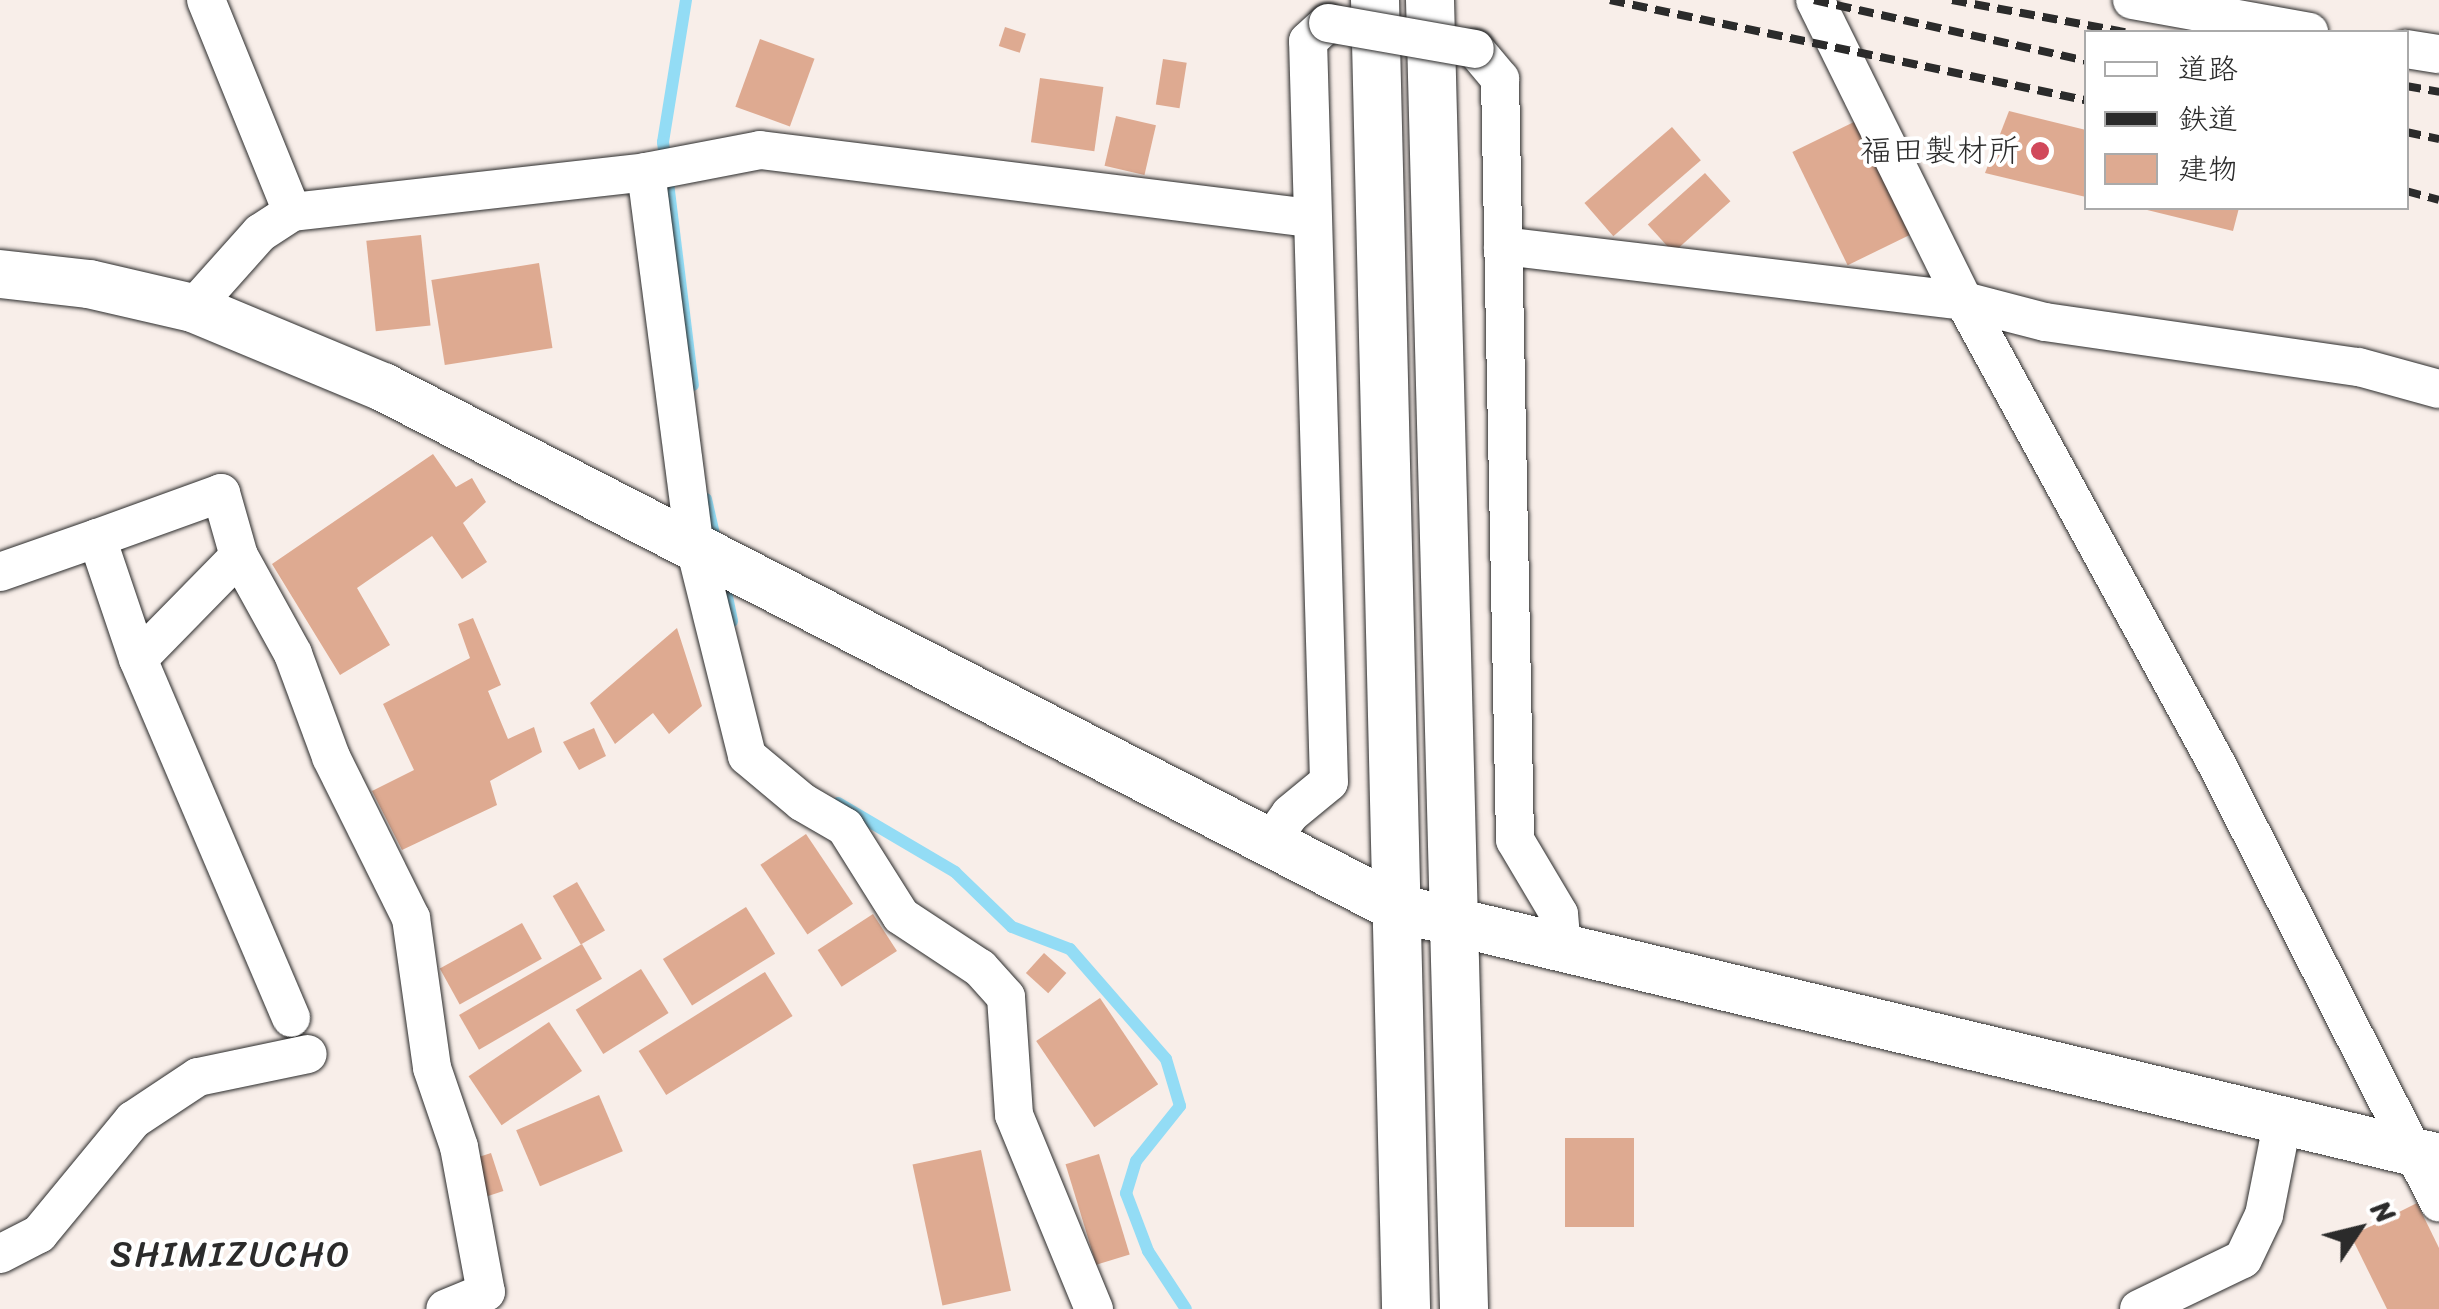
<!DOCTYPE html>
<html>
<head>
<meta charset="utf-8">
<style>
  body { margin:0 }
  #map { position:relative; width:2439px; height:1309px; overflow:hidden; background:#f8eee9; font-family:Sriracha,"Klee One",sans-serif }
  div>[style] { position:absolute }
  [style*='--x'] { left:calc(var(--x)*1px); top:calc(var(--y)*1px); width:calc(var(--w)*1px); rotate:calc(var(--a)*1deg) }
  .stream>* { height:12px; margin:-6px; padding:0 6px; transform-origin:6px; border-radius:6px; background:#93dcf5 }
  .building>* { inset:0; background:#deaa91; transform-origin:0 0 }
  .roads { filter:drop-shadow(0 0 2px #2b2b2b) drop-shadow(0 0 2px #2b2b2b) }
  .minor>* { height:38px; margin:-19px; padding:0 19px; transform-origin:19px; border-radius:19px; background:#fff }
  .tertiary>* { height:48px; margin:-24px; padding:0 24px; transform-origin:24px; border-radius:24px; background:#fff }
  .rail>* { height:8px; margin-top:-4px; transform-origin:0; background:repeating-linear-gradient(90deg,#2b2b2b 0 15px,transparent 0 23px) }
  .bridges { filter:drop-shadow(0 0 2px #2b2b2b) drop-shadow(0 0 2px #2b2b2b) }
  .minor-bridge>* { height:38px; margin:-19px; padding:0 19px; transform-origin:19px; border-radius:19px; background:#fff }
  .dots>* { width:28px; height:28px; translate:-50% -50%; box-sizing:border-box; border:5px solid #fff; border-radius:50% }
  span { translate:-50% -50%; white-space:nowrap; text-align:center; line-height:1.15; -webkit-text-stroke:8px #fff; paint-order:stroke }
  .poi-label { font-size:32px; color:#2b2b2b }
  .right { translate:-100% -50%; text-align:right }
  .neighbourhood-label { font-size:35px; color:#2b2b2b; letter-spacing:2.5px }
  .legend { position:absolute; left:2084px; top:30px; width:325px; height:180px; box-sizing:border-box; background:#fff; border:2px solid #aaa; margin:0; padding:12px 18px; list-style:none; font-size:30px; color:#2b2b2b }
  .legend li { display:flex; align-items:center; gap:20px; height:50px }
  .legend b { width:50px; border:2px solid #aaa }
  .north { position:absolute; left:2309px; top:1179px; width:100px; height:100px; -webkit-text-stroke:8px #fff; paint-order:stroke; rotate:55deg; font-size:28px; font-weight:700; line-height:40px; text-align:center; color:#2b2b2b }
  .north::after { content:''; display:block; margin:auto; width:35px; height:45px; background:#2b2b2b; clip-path:polygon(50% 0,100% 100%,50% 72%,0 100%) }
</style>
</head>
<body>
<div id="map">
  <div class="stream">
    <div style="--x:686;--y:0;--w:144;--a:99.2"></div>
    <div style="--x:663;--y:142;--w:245;--a:83"></div>
    <div style="--x:706;--y:499;--w:45;--a:77.2"></div>
    <div style="--x:723;--y:577;--w:45;--a:78.4"></div>
    <div style="--x:838;--y:803;--w:136;--a:30.5"></div>
    <div style="--x:955;--y:872;--w:79;--a:44"></div>
    <div style="--x:1012;--y:927;--w:62;--a:20.8"></div>
    <div style="--x:1070;--y:949;--w:146;--a:48.9"></div>
    <div style="--x:1166;--y:1059;--w:49;--a:73.4"></div>
    <div style="--x:1180;--y:1106;--w:70;--a:128.7"></div>
    <div style="--x:1136;--y:1161;--w:34;--a:107"></div>
    <div style="--x:1126;--y:1193;--w:62;--a:69.2"></div>
    <div style="--x:1148;--y:1251;--w:69;--a:56.8"></div>
  </div>
  <div class="building">
    <div style="left:1005px;top:27px;width:22px;height:20px;rotate:18deg"></div>
    <div style="left:760px;top:39px;width:58px;height:72px;rotate:20deg"></div>
    <div style="left:1163px;top:59px;width:24px;height:46px;rotate:9deg"></div>
    <div style="left:1040px;top:78px;width:64px;height:65px;rotate:8deg"></div>
    <div style="clip-path:polygon(2009px 111px,2086px 130px,2086px 197px,1985px 173px)"></div>
    <div style="left:1116px;top:116px;width:41px;height:51px;rotate:13deg"></div>
    <div style="left:1858px;top:120px;width:126px;height:73px;rotate:64deg"></div>
    <div style="left:1672px;top:127px;width:44px;height:116px;rotate:49deg"></div>
    <div style="left:1705px;top:173px;width:38px;height:77px;rotate:48deg"></div>
    <div style="clip-path:polygon(2139px 208px,2239px 208px,2233px 231px)"></div>
    <div style="left:421px;top:235px;width:91px;height:55px;rotate:84deg"></div>
    <div style="left:539px;top:263px;width:86px;height:109px;rotate:81deg"></div>
    <div style="clip-path:polygon(433px 454px,456px 487px,472px 478px,486px 502px,463px 523px,487px 562px,462px 579px,432px 536px,357px 588px,390px 645px,340px 675px,272px 564px)"></div>
    <div style="clip-path:polygon(473px 618px,501px 685px,488px 691px,508px 739px,534px 727px,542px 752px,490px 781px,497px 805px,402px 850px,372px 791px,414px 770px,383px 704px,470px 658px,458px 624px)"></div>
    <div style="clip-path:polygon(677px 628px,702px 706px,669px 734px,653px 713px,615px 744px,590px 703px)"></div>
    <div style="clip-path:polygon(594px 728px,606px 756px,579px 770px,563px 742px)"></div>
    <div style="left:806px;top:834px;width:84px;height:55px;rotate:56deg"></div>
    <div style="left:577px;top:882px;width:56px;height:28px;rotate:60deg"></div>
    <div style="left:746px;top:907px;width:55px;height:98px;rotate:58deg"></div>
    <div style="left:873px;top:914px;width:44px;height:66px;rotate:57deg"></div>
    <div style="left:522px;top:923px;width:41px;height:94px;rotate:61deg"></div>
    <div style="left:582px;top:944px;width:40px;height:142px;rotate:60deg"></div>
    <div style="left:1044px;top:953px;width:30px;height:27px;rotate:42deg"></div>
    <div style="left:641px;top:969px;width:52px;height:77px;rotate:58deg"></div>
    <div style="left:765px;top:972px;width:52px;height:149px;rotate:58deg"></div>
    <div style="left:1100px;top:998px;width:104px;height:77px;rotate:56deg"></div>
    <div style="left:549px;top:1022px;width:59px;height:97px;rotate:56deg"></div>
    <div style="left:599px;top:1095px;width:61px;height:90px;rotate:67deg"></div>
    <div style="left:1565px;top:1138px;width:69px;height:89px"></div>
    <div style="left:981px;top:1150px;width:144px;height:70px;rotate:78deg"></div>
    <div style="left:491px;top:1153px;width:40px;height:20px;rotate:72deg"></div>
    <div style="left:1099px;top:1154px;width:105px;height:35px;rotate:73deg"></div>
    <div style="clip-path:polygon(2417px 1203px,2439px 1248px,2439px 1309px,2387px 1309px,2351px 1236px)"></div>
  </div>
  <div class="roads">
    <div class="minor">
      <div style="--x:206;--y:0;--w:229;--a:67.9"></div>
      <div style="--x:1815;--y:0;--w:336;--a:63.7"></div>
      <div style="--x:1964;--y:301;--w:524;--a:61.38"></div>
      <div style="--x:2215;--y:761;--w:495;--a:63.1"></div>
      <div style="--x:2132;--y:0;--w:180;--a:10.2"></div>
      <div style="--x:1475;--y:49;--w:39;--a:50"></div>
      <div style="--x:1500;--y:79;--w:761;--a:88.87"></div>
      <div style="--x:1515;--y:840;--w:86;--a:59.3"></div>
      <div style="--x:1559;--y:914;--w:38;--a:85"></div>
      <div style="--x:2406;--y:49;--w:33;--a:9"></div>
      <div style="--x:646;--y:172;--w:378;--a:82.6"></div>
      <div style="--x:695;--y:547;--w:215;--a:76"></div>
      <div style="--x:747;--y:756;--w:72;--a:39.9"></div>
      <div style="--x:802;--y:802;--w:50;--a:30.2"></div>
      <div style="--x:845;--y:827;--w:105;--a:57.8"></div>
      <div style="--x:901;--y:916;--w:95;--a:33.4"></div>
      <div style="--x:980;--y:968;--w:39;--a:48"></div>
      <div style="--x:1006;--y:997;--w:118;--a:86.1"></div>
      <div style="--x:1014;--y:1115;--w:210;--a:67.6"></div>
      <div style="--x:1503;--y:246;--w:464;--a:6.8"></div>
      <div style="--x:1964;--y:301;--w:84;--a:14.5"></div>
      <div style="--x:2045;--y:322;--w:317;--a:8.2"></div>
      <div style="--x:2359;--y:367;--w:83;--a:15.4"></div>
      <div style="--x:193;--y:308;--w:101;--a:-48.2"></div>
      <div style="--x:260;--y:233;--w:38;--a:-33"></div>
      <div style="--x:292;--y:212;--w:356;--a:-6.4"></div>
      <div style="--x:646;--y:172;--w:116;--a:-10.9"></div>
      <div style="--x:760;--y:150;--w:555;--a:7.04"></div>
      <div style="--x:97;--y:538;--w:132;--a:-19.9"></div>
      <div style="--x:221;--y:493;--w:66;--a:74.1"></div>
      <div style="--x:239;--y:556;--w:144;--a:134.4"></div>
      <div style="--x:239;--y:556;--w:112;--a:61.1"></div>
      <div style="--x:293;--y:654;--w:110;--a:69.7"></div>
      <div style="--x:331;--y:757;--w:180;--a:63.6"></div>
      <div style="--x:411;--y:918;--w:151;--a:82"></div>
      <div style="--x:432;--y:1068;--w:83;--a:71.1"></div>
      <div style="--x:459;--y:1147;--w:147;--a:79.5"></div>
      <div style="--x:486;--y:1292;--w:44;--a:157.5"></div>
      <div style="--x:0;--y:572;--w:103;--a:-19.3"></div>
      <div style="--x:97;--y:538;--w:128;--a:71.3"></div>
      <div style="--x:138;--y:659;--w:390;--a:66.9"></div>
      <div style="--x:1267;--y:846;--w:39;--a:-54"></div>
      <div style="--x:1290;--y:814;--w:50;--a:-39.4"></div>
      <div style="--x:1329;--y:782;--w:741;--a:-91.62"></div>
      <div style="--x:1308;--y:41;--w:27;--a:-42"></div>
      <div style="--x:0;--y:1254;--w:44;--a:-27.1"></div>
      <div style="--x:39;--y:1234;--w:148;--a:-50.5"></div>
      <div style="--x:133;--y:1120;--w:78;--a:-33.5"></div>
      <div style="--x:198;--y:1077;--w:112;--a:-11.8"></div>
      <div style="--x:2139;--y:1309;--w:115;--a:-25.7"></div>
      <div style="--x:2243;--y:1259;--w:49;--a:-64.5"></div>
      <div style="--x:2264;--y:1215;--w:93;--a:-78.8"></div>
    </div>
    <div class="tertiary">
      <div style="--x:1375;--y:0;--w:1309;--a:88.64"></div>
      <div style="--x:1430;--y:0;--w:1309;--a:88.51"></div>
      <div style="--x:0;--y:274;--w:90;--a:6.4"></div>
      <div style="--x:89;--y:284;--w:107;--a:13"></div>
      <div style="--x:193;--y:308;--w:206;--a:22.6"></div>
      <div style="--x:383;--y:387;--w:1140;--a:27.19"></div>
      <div style="--x:1397;--y:908;--w:1072;--a:13.49"></div>
    </div>
  </div>
  <div class="rail">
    <div style="--x:1610;--y:0;--w:486;--a:11.9"></div>
    <div style="--x:1814;--y:0;--w:279;--a:12.6"></div>
    <div style="--x:1952;--y:0;--w:176;--a:10.5"></div>
    <div style="--x:2406;--y:86;--w:34;--a:10"></div>
    <div style="--x:2406;--y:132;--w:34;--a:12"></div>
    <div style="--x:2406;--y:191;--w:34;--a:15"></div>
  </div>
  <div class="bridges">
    <div class="minor-bridge">
      <div style="--x:1328;--y:23;--w:149;--a:10"></div>
    </div>
  </div>
  <div class="dots">
    <div style="left:2040px;top:151px;background:#d1495b"></div>
  </div>
  <div class="poi-label">
    <span class="right" style="left:2020px;top:151px">福田製材所</span>
  </div>
  <div class="neighbourhood-label">
    <span style="left:231px;top:1254px">SHIMIZUCHO</span>
  </div>
  <ul class="legend">
  <li><b style="height:12px;background:#fff"></b>道路</li>
  <li><b style="height:12px;background:#2b2b2b"></b>鉄道</li>
  <li><b style="height:28px;background:#deaa91"></b>建物</li>
  </ul>
  <div class="north">N</div>
</div>
</body>
</html>
